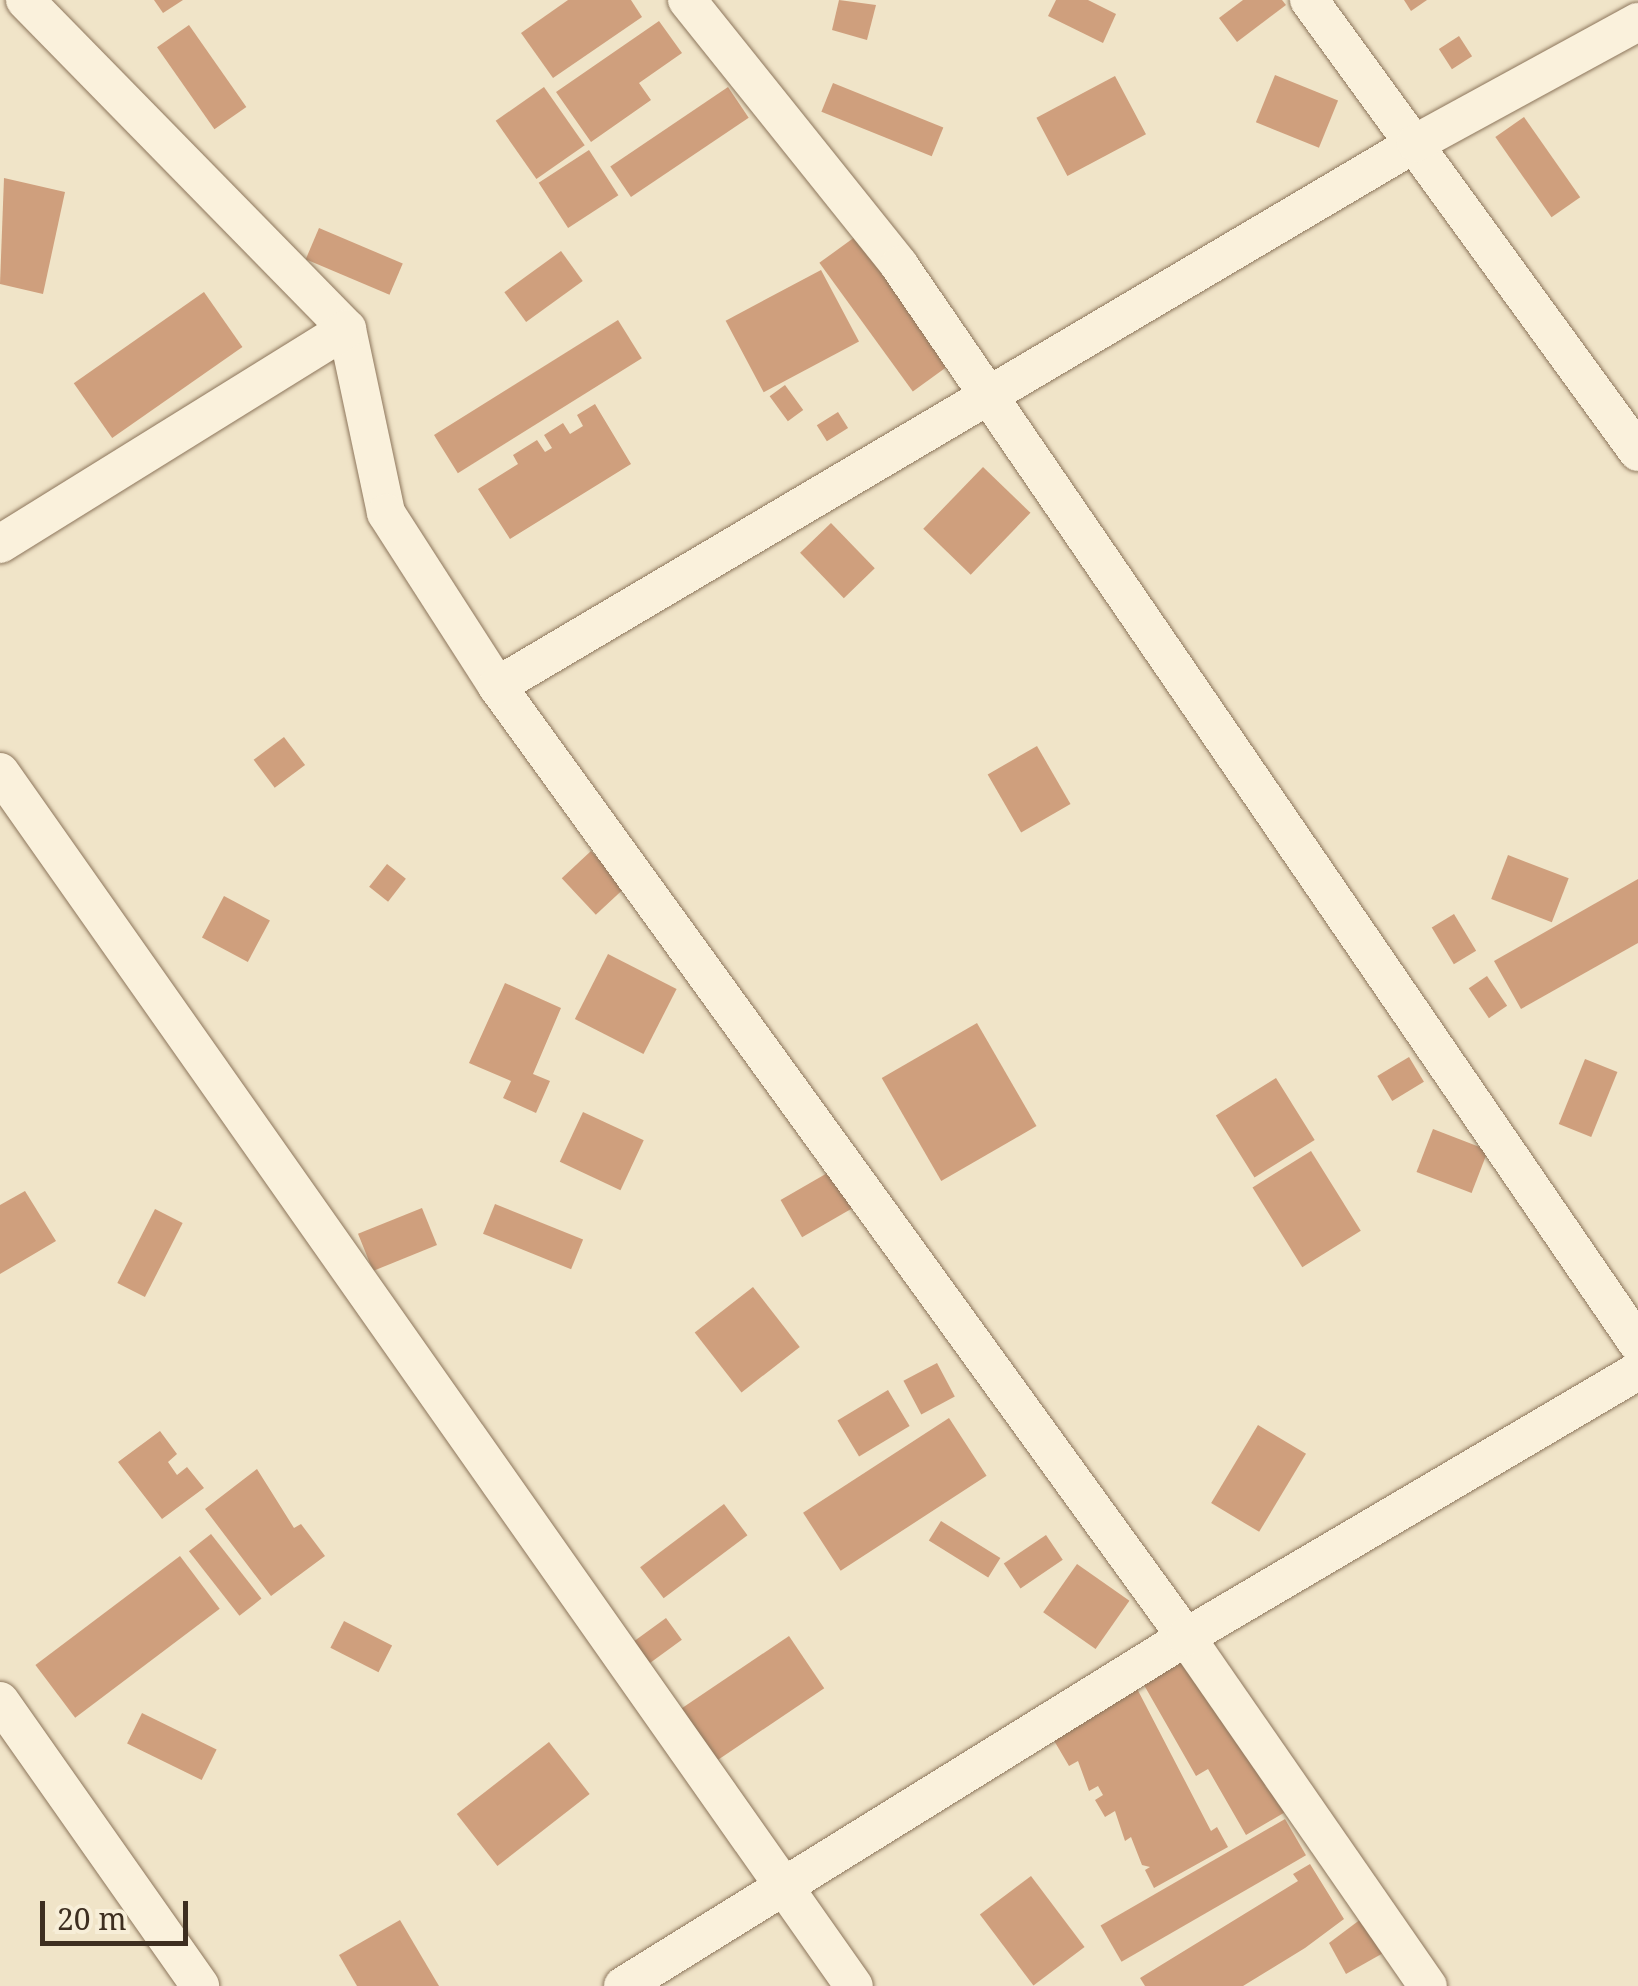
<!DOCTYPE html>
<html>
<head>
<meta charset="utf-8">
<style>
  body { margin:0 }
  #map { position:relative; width:1638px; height:1986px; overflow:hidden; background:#f0e4c8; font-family:"Noto Serif",serif }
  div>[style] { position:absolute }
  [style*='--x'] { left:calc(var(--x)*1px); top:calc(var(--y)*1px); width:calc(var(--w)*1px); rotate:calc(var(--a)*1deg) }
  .building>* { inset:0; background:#cf9f7d; transform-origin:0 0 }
  .roads { filter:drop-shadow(0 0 2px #8d765c) drop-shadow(0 0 2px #8d765c) }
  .street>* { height:38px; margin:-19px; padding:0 19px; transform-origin:19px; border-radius:19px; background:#faf1dc }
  span { translate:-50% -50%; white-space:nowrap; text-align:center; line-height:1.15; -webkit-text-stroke:9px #f7eed8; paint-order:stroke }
  .scale { position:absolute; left:40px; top:1901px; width:148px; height:45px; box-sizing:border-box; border:5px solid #3d2e20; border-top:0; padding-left:12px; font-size:30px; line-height:35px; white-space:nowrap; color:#3d2e20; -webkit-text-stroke:8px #f7eed8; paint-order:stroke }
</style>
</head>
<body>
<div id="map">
  <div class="building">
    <div style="clip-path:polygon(154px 0,183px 0,163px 13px)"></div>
    <div style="clip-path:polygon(568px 0,631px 0,642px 17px,553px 78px,521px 33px)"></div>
    <div style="clip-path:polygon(839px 0,876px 5px,867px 40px,832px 30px)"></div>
    <div style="clip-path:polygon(1056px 0,1088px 0,1116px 14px,1103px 43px,1048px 16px)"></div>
    <div style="clip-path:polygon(1243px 0,1282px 0,1286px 5px,1237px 42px,1219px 18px)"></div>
    <div style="clip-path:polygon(1404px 0,1427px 0,1411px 11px)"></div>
    <div style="clip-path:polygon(659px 21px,682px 53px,639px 83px,651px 100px,591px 142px,556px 92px)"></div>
    <div style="left:189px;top:25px;width:100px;height:39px;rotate:55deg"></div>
    <div style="left:1459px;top:36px;width:24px;height:24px;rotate:57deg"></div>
    <div style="left:1275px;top:75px;width:68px;height:51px;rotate:22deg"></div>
    <div style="left:1115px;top:76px;width:66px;height:89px;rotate:62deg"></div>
    <div style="left:833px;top:83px;width:119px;height:31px;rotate:22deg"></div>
    <div style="left:544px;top:87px;width:71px;height:59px;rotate:55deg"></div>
    <div style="left:728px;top:87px;width:37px;height:142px;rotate:56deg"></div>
    <div style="left:1524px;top:117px;width:98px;height:35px;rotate:55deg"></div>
    <div style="left:589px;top:150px;width:54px;height:60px;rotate:57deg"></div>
    <div style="clip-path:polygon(4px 178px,65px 192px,43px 294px,0 284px)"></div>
    <div style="left:319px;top:228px;width:91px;height:34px;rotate:23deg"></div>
    <div style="left:859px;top:234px;width:159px;height:49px;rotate:54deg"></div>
    <div style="left:561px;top:251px;width:37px;height:70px;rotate:54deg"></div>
    <div style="left:821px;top:270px;width:81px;height:108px;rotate:62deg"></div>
    <div style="left:204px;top:292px;width:67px;height:159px;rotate:55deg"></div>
    <div style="left:618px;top:320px;width:45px;height:217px;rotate:58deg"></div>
    <div style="left:785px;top:385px;width:31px;height:19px;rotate:54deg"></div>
    <div style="clip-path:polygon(595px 404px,631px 464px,510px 539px,478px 489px,518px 464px,513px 455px,537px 440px,545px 452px,552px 448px,544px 435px,563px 423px,570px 434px,583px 426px,577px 415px)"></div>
    <div style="left:838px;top:412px;width:19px;height:25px;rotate:58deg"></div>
    <div style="left:983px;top:467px;width:66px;height:86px;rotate:44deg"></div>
    <div style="left:831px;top:523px;width:63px;height:43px;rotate:46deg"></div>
    <div style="left:284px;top:737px;width:35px;height:38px;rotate:53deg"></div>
    <div style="left:1037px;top:746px;width:67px;height:57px;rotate:60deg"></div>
    <div style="left:591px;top:851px;width:50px;height:40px;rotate:47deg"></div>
    <div style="left:1508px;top:855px;width:65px;height:47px;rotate:21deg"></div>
    <div style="left:387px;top:864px;width:24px;height:29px;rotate:38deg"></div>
    <div style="clip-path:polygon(1638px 879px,1638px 943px,1521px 1009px,1494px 961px)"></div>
    <div style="left:224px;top:896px;width:52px;height:47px;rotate:28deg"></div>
    <div style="left:1454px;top:914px;width:43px;height:26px;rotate:59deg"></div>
    <div style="left:608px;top:954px;width:77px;height:73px;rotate:27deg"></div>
    <div style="left:1487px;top:976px;width:36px;height:22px;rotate:56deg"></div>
    <div style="clip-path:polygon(505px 983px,561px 1008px,533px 1074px,550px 1081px,536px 1113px,503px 1098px,511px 1081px,469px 1063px)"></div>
    <div style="left:977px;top:1023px;width:119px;height:110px;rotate:60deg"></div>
    <div style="left:1409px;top:1057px;width:29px;height:37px;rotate:59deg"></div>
    <div style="left:1585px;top:1059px;width:35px;height:70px;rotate:22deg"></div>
    <div style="left:1276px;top:1078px;width:73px;height:71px;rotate:58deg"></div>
    <div style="left:583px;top:1112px;width:67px;height:55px;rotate:25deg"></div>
    <div style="left:1433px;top:1129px;width:59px;height:46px;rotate:21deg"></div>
    <div style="left:1311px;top:1151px;width:94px;height:69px;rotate:58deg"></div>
    <div style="left:836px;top:1168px;width:43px;height:64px;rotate:60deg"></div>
    <div style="clip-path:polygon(25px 1191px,56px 1241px,0 1274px,0 1205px)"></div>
    <div style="left:495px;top:1204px;width:95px;height:32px;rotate:22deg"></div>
    <div style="left:422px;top:1208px;width:40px;height:69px;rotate:68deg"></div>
    <div style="left:155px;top:1209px;width:31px;height:83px;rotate:27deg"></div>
    <div style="left:753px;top:1287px;width:76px;height:74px;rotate:52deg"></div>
    <div style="left:937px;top:1363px;width:38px;height:38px;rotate:62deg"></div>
    <div style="left:888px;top:1390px;width:42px;height:59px;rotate:59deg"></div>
    <div style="left:949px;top:1418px;width:69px;height:174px;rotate:57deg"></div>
    <div style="left:1258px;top:1425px;width:56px;height:91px;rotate:31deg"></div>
    <div style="clip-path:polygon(160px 1431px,177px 1454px,168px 1462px,177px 1475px,187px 1467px,204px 1488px,162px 1519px,118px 1462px)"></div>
    <div style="clip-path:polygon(257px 1469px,294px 1528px,301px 1524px,325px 1556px,271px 1596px,205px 1509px)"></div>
    <div style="left:724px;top:1504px;width:39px;height:105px;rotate:53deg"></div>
    <div style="left:941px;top:1521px;width:70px;height:23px;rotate:32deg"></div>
    <div style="left:211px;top:1534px;width:82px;height:28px;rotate:52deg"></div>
    <div style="left:1046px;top:1535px;width:30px;height:51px;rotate:56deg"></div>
    <div style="left:180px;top:1556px;width:66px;height:181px;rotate:53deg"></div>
    <div style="left:1077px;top:1564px;width:64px;height:59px;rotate:35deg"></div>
    <div style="left:666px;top:1618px;width:27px;height:59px;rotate:54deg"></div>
    <div style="left:344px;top:1621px;width:54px;height:30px;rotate:27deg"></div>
    <div style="left:789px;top:1636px;width:63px;height:157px;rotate:56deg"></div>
    <div style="clip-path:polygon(1196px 1647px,1277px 1780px,1265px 1786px,1287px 1811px,1246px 1835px,1208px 1769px,1196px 1776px,1140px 1678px)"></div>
    <div style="clip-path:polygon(1132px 1679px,1211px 1831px,1217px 1827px,1228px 1847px,1154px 1888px,1145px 1870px,1150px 1867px,1142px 1865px,1131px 1837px,1125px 1841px,1115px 1811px,1105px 1817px,1095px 1800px,1103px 1795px,1098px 1786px,1089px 1791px,1078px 1761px,1069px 1766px,1046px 1727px)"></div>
    <div style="left:142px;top:1713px;width:83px;height:34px;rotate:26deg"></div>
    <div style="left:549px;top:1742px;width:66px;height:117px;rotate:52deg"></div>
    <div style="left:1285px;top:1819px;width:42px;height:213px;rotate:60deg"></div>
    <div style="clip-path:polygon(1310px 1864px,1344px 1919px,1305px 1948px,1243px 1986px,1145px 1986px,1140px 1978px,1298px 1881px,1293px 1874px)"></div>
    <div style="left:1031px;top:1876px;width:89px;height:64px;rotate:53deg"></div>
    <div style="clip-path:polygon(1365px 1916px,1385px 1952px,1346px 1974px,1329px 1943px)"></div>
    <div style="clip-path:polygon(400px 1920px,439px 1986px,357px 1986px,339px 1955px)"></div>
  </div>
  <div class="roads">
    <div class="street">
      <div style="--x:25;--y:0;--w:460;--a:45.6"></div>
      <div style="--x:347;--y:329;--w:188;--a:78"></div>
      <div style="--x:386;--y:513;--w:206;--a:57.3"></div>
      <div style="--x:497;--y:686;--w:1174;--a:54.08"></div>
      <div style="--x:1186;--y:1637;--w:425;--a:55.3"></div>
      <div style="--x:687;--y:0;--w:339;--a:51.3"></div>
      <div style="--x:899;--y:265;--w:1308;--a:55.59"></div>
      <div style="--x:1309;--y:0;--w:559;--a:53.95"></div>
      <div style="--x:0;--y:544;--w:408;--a:-31.8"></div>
      <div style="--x:497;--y:686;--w:1067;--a:-30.58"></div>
      <div style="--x:1416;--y:143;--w:253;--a:-28.6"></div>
      <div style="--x:0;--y:772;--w:1484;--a:54.88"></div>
      <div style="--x:0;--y:1701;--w:348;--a:54.9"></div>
      <div style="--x:623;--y:1986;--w:662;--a:-31.79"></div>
      <div style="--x:1186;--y:1637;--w:524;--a:-30.48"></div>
    </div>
  </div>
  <div class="scale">20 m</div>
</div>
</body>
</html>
